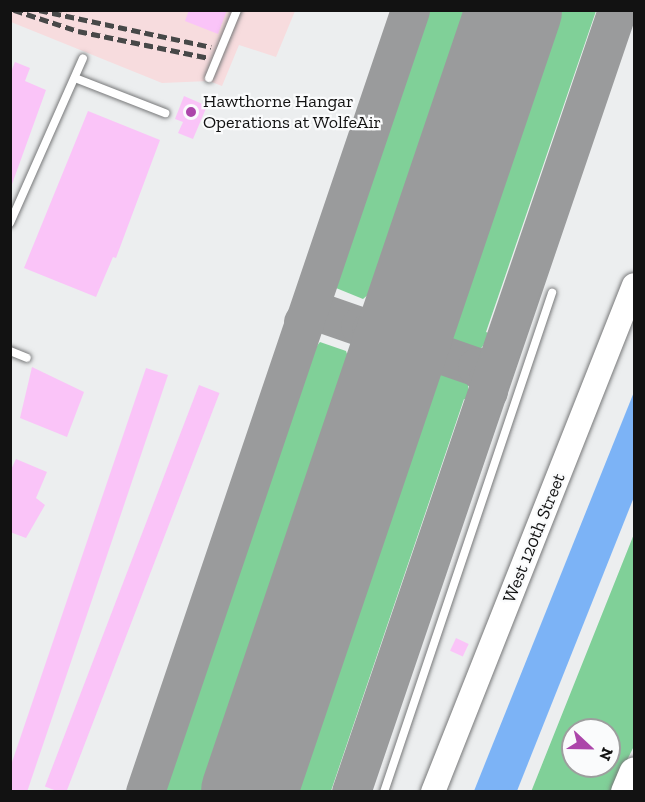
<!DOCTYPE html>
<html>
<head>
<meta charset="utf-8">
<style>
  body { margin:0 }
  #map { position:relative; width:645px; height:802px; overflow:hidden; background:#eceeef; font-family:"Zilla Slab",serif }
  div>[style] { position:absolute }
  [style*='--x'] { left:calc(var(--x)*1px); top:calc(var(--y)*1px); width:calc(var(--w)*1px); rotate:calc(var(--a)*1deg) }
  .industrial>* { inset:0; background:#f7dcde }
  .green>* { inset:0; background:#80d098 }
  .water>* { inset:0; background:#7cb3f6 }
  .taxiway>* { height:39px; margin:-19.5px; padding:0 19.5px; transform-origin:19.5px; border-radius:19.5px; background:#9a9b9c }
  .runway>* { height:96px; margin:-48px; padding:0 48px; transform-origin:48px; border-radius:48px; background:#9a9b9c }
  .building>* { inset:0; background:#fac4f8; transform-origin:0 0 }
  .roads { filter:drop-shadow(0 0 2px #777879) drop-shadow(0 0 2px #777879) }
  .service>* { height:8px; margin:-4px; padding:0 4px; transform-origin:4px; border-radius:4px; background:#fff }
  .secondary>* { height:24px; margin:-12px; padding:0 12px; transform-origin:12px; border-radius:12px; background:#fff }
  .motorway>* { height:30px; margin:-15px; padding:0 15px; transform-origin:15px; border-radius:15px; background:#fff }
  .rail>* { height:4.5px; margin-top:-2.25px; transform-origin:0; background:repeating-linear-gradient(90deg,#474848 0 9px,transparent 0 13.5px) }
  .dots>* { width:16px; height:16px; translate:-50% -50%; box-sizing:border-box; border:3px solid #fafbfc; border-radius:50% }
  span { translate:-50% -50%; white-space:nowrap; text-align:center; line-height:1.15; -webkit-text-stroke:4.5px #fafbfc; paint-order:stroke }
  .poi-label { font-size:18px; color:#121212 }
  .left { translate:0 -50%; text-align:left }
  .street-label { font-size:18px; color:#121212 }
  .frame { position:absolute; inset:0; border:12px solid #121212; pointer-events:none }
  .north { position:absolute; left:561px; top:718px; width:60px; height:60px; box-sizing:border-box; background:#fafbfc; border:2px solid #9d9e9e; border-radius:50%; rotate:112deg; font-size:16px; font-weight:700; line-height:24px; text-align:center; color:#121212 }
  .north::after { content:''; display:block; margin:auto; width:21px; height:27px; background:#ac46aa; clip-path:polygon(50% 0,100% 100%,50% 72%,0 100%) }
</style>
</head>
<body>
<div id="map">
  <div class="industrial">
    <div style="clip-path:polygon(10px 11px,295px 11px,276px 57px,239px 45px,222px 86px,209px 81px,162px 83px,11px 22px)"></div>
  </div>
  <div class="green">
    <div style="clip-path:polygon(556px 10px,596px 11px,486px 332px,491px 334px,480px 350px,462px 348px,444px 340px,439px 330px,447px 328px)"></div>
    <div style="clip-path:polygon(424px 11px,470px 11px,375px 289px,363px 299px,336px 288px,334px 275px)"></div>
    <div style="clip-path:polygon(320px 342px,346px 351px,350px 363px,205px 791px,160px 791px,307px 358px)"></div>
    <div style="clip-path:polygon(435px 365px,467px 377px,470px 401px,464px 399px,331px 791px,290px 791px,430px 380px,422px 377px)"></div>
    <div style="clip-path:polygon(evenodd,634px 534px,634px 746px,612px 791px,531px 792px,634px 534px,573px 730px,609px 730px,609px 766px,573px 766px,573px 730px)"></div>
  </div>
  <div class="water">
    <div style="clip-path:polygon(634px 392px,634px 497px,517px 791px,474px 791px)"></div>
  </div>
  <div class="taxiway">
    <div style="--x:303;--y:322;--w:14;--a:-39"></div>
    <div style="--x:314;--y:313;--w:8;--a:0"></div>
    <div style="--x:322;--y:313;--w:164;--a:19.2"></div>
    <div style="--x:477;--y:367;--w:16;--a:45"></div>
    <div style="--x:488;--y:378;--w:13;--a:90"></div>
    <div style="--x:360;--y:326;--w:29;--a:6"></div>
    <div style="--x:389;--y:329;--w:33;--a:-43"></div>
    <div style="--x:371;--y:330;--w:23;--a:43"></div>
    <div style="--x:388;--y:346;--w:26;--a:83"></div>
    <div style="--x:145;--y:792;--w:826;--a:-71.28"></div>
    <div style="--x:351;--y:792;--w:826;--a:-71.21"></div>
  </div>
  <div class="runway">
    <div style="--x:249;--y:792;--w:826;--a:-71.28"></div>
  </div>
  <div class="building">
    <div style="clip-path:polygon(189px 10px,227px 10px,218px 34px,185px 21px)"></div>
    <div style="clip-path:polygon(15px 62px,30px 68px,25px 81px,46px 90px,11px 187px,10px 74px)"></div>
    <div style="clip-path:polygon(184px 96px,207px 106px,193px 139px,178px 133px,183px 122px,175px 119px)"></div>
    <div style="clip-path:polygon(88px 111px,160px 140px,116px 258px,113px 257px,96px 297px,24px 268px)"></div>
    <div style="clip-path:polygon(32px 367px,84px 392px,67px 437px,20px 418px)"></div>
    <div style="clip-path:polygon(146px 368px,168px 375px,27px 792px,10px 792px,10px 768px)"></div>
    <div style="left:199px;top:385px;width:22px;height:430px;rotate:21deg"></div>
    <div style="clip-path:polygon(16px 459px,47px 472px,36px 498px,45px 505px,26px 538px,10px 532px,10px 472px)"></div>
    <div style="left:456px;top:638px;width:14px;height:14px;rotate:25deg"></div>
  </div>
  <div class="roads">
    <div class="service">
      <div style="--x:75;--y:78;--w:97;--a:21.3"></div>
      <div style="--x:209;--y:78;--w:74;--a:-67.6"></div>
      <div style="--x:10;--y:223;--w:180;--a:-66.1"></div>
      <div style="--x:10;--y:351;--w:18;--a:22"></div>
      <div style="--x:384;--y:792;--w:527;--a:-71.39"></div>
    </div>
    <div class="secondary">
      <div style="--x:433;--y:792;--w:545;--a:-68.37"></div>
    </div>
    <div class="motorway">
      <div style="--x:626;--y:792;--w:21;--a:-67"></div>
    </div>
  </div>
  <div class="rail">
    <div style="--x:14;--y:10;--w:67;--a:18.2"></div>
    <div style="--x:78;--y:31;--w:134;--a:11.6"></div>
    <div style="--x:39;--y:10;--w:176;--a:12.1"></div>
  </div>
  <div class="dots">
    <div style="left:191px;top:112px;background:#ac46aa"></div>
  </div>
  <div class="poi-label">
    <span class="left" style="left:203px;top:112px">Hawthorne Hangar<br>Operations at WolfeAir</span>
  </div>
  <div class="street-label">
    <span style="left:534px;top:538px;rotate:-68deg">West 120th Street</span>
  </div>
  <div class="frame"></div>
  <div class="north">N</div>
</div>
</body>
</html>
